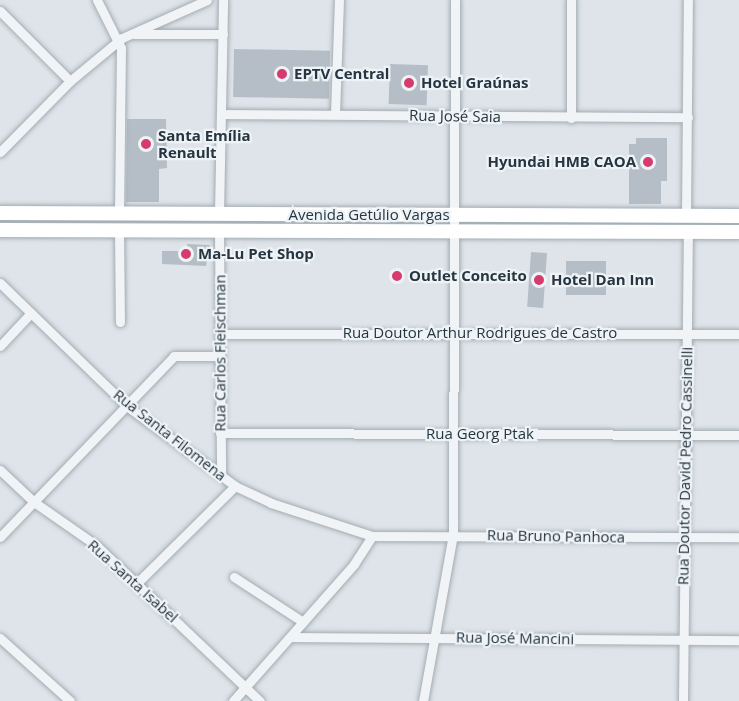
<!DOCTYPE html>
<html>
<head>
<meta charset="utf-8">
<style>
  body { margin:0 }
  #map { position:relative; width:739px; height:701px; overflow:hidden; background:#dee4e9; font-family:"Open Sans",sans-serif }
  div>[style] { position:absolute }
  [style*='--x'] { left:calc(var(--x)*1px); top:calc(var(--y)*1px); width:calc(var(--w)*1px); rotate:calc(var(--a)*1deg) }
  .green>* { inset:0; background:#c7d3bf }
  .building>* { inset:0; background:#b5bec6; transform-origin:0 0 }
  .roads { filter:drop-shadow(0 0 2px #a3acb3) drop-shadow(0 0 2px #a3acb3) }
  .street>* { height:9px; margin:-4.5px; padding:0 4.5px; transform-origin:4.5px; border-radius:4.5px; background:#f1f4f7 }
  .primary>* { height:14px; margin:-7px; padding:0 7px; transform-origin:7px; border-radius:7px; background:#fff }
  .dots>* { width:16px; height:16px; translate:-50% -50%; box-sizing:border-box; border:3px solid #eef3f6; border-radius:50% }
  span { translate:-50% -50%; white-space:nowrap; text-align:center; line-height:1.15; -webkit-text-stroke:4.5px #eef3f6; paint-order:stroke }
  .poi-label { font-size:15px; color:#263541; font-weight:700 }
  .left { translate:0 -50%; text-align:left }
  .right { translate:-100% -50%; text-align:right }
  .street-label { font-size:15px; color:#263541 }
</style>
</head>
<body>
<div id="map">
  <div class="green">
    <div style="clip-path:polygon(0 218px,447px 220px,448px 222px,0 222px)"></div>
    <div style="clip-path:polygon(739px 221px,739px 227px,460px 224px,460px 222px)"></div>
  </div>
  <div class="building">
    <div style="left:234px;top:49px;width:96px;height:48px;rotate:1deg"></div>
    <div style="left:390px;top:64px;width:38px;height:40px;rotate:2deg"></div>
    <div style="clip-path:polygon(127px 119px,166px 119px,167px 168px,159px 169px,159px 202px,126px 202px)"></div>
    <div style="clip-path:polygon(636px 138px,667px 138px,667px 181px,661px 181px,661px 204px,629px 204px,629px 144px,636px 144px)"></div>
    <div style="clip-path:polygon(187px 244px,210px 245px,206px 266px,162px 264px,162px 251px,188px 251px)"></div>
    <div style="left:531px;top:252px;width:16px;height:55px;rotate:4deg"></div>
    <div style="left:566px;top:261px;width:40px;height:34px"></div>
  </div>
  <div class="roads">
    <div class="street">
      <div style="--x:97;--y:0;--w:54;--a:63.4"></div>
      <div style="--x:121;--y:48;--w:166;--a:90.7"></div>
      <div style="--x:0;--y:11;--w:99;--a:45"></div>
      <div style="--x:134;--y:34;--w:89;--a:0"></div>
      <div style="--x:221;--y:114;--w:467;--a:0.4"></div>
      <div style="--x:335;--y:114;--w:114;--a:-88"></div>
      <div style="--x:571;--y:118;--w:118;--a:-90"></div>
      <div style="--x:0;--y:152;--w:100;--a:-45.4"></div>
      <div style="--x:70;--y:81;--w:67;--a:-39.6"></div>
      <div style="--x:122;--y:38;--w:93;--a:-24.1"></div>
      <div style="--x:219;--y:214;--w:214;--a:-88.9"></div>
      <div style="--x:686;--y:216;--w:216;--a:-89.5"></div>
      <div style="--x:119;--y:231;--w:91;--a:89.4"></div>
      <div style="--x:219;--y:231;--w:244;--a:89.5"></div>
      <div style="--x:0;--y:283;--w:178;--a:44.1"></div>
      <div style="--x:128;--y:407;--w:133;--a:36.4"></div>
      <div style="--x:235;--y:486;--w:40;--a:25"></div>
      <div style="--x:271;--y:503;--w:106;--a:18.1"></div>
      <div style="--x:372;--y:536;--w:367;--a:0.2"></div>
      <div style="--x:220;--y:334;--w:519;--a:0"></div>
      <div style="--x:0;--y:346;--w:45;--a:-46.8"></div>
      <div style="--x:220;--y:433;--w:519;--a:0.22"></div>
      <div style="--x:0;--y:470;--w:47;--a:43.3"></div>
      <div style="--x:34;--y:502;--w:77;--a:34.9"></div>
      <div style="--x:97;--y:546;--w:225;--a:43.6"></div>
      <div style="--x:0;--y:537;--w:251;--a:-46.1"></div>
      <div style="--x:174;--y:356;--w:46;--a:0"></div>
      <div style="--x:234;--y:577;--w:82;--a:33.1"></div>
      <div style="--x:137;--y:583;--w:138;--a:-44.7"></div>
      <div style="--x:291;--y:637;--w:448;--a:0.4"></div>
      <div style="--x:0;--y:638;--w:94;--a:42"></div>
      <div style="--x:233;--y:701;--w:183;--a:-48.5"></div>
      <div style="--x:354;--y:564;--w:33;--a:-57"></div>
      <div style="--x:423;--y:701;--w:169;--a:-79.8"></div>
      <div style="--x:453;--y:535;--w:535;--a:-89.79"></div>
      <div style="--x:683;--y:701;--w:470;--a:-89.4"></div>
    </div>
    <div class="primary">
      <div style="--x:0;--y:213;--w:739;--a:0.23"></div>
      <div style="--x:0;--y:230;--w:739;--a:0.16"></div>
    </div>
  </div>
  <div class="dots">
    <div style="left:282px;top:74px;background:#d73a6d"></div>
    <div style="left:409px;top:83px;background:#d73a6d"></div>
    <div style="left:146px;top:144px;background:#d73a6d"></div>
    <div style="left:648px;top:162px;background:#d73a6d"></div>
    <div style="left:186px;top:254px;background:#d73a6d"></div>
    <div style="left:397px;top:276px;background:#d73a6d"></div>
    <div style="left:539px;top:280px;background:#d73a6d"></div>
  </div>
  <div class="poi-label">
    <span class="left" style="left:294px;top:74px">EPTV Central</span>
    <span class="left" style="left:421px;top:83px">Hotel Graúnas</span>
    <span class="left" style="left:158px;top:144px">Santa Emília<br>Renault</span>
    <span class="right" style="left:636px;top:162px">Hyundai HMB CAOA</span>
    <span class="left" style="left:198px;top:254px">Ma-Lu Pet Shop</span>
    <span class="left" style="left:409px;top:276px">Outlet Conceito</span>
    <span class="left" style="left:551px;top:280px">Hotel Dan Inn</span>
  </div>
  <div class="street-label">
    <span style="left:455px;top:116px;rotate:1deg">Rua José Saia</span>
    <span style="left:369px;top:215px">Avenida Getúlio Vargas</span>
    <span style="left:480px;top:333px">Rua Doutor Arthur Rodrigues de Castro</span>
    <span style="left:220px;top:353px;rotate:-90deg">Rua Carlos Fleischman</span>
    <span style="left:480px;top:434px">Rua Georg Ptak</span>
    <span style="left:170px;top:435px;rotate:38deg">Rua Santa Filomena</span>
    <span style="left:685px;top:466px;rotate:-89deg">Rua Doutor David Pedro Cassinelli</span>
    <span style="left:556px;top:536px;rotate:1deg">Rua Bruno Panhoca</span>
    <span style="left:133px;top:581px;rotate:42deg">Rua Santa Isabel</span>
    <span style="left:515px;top:638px;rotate:1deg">Rua José Mancini</span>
  </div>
</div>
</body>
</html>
